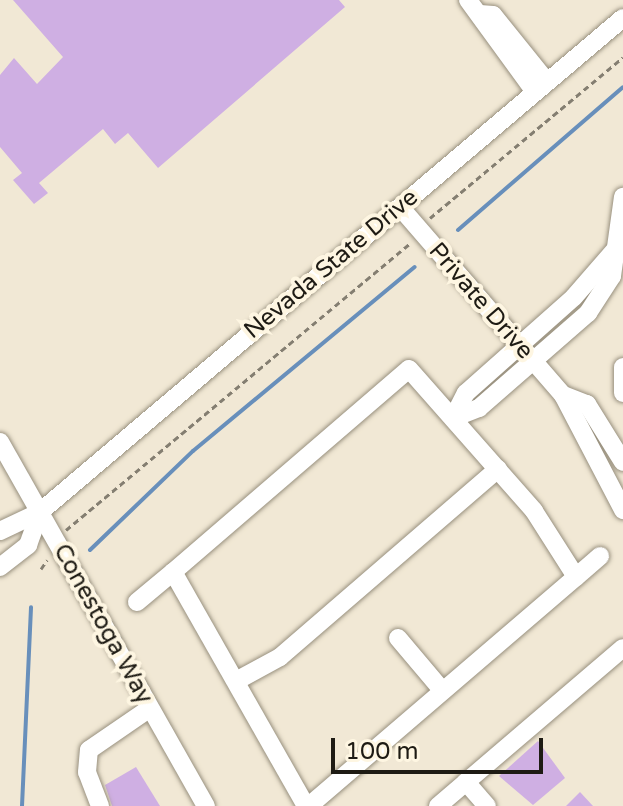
<!DOCTYPE html>
<html>
<head>
<meta charset="utf-8">
<style>
  body { margin:0 }
  #map { position:relative; width:623px; height:806px; overflow:hidden; background:#f1e8d5; font-family:"Varela Round",sans-serif }
  div>[style] { position:absolute }
  [style*='--x'] { left:calc(var(--x)*1px); top:calc(var(--y)*1px); width:calc(var(--w)*1px); rotate:calc(var(--a)*1deg) }
  .stream>* { height:4px; margin:-2px; padding:0 2px; transform-origin:2px; border-radius:2px; background:#688fbb }
  .building>* { inset:0; background:#cfafe3 }
  .path>* { height:3px; margin-top:-1.5px; transform-origin:0; background:repeating-linear-gradient(90deg,#847e71 0 6px,transparent 0 10px) }
  .roads { filter:drop-shadow(0 0 2px #98907e) drop-shadow(0 0 2px #98907e) }
  .minor>* { height:18px; margin:-9px; padding:0 9px; transform-origin:9px; border-radius:9px; background:#fff }
  span { translate:-50% -50%; white-space:nowrap; text-align:center; line-height:1.15; -webkit-text-stroke:8px #fef6e2; paint-order:stroke }
  .street-label { font-size:24px; color:#1e1b14 }
  .scale { position:absolute; left:331px; top:738px; width:212px; height:36px; box-sizing:border-box; border:4px solid #1e1b14; border-top:0; padding-left:10px; font-size:24px; line-height:28px; white-space:nowrap; color:#1e1b14; -webkit-text-stroke:6px #fef6e2; paint-order:stroke }
</style>
</head>
<body>
<div id="map">
  <div class="stream">
    <div style="--x:458;--y:230;--w:218;--a:-40.9"></div>
    <div style="--x:90;--y:550;--w:143;--a:-43.9"></div>
    <div style="--x:193;--y:451;--w:288;--a:-39.7"></div>
    <div style="--x:22;--y:806;--w:199;--a:-87.4"></div>
  </div>
  <div class="building">
    <div style="clip-path:polygon(13px 0,339px 0,345px 7px,158px 168px,128px 133px,115px 144px,103px 129px,39px 183px,48px 193px,34px 204px,13px 180px,22px 173px,0 147px,0 75px,14px 58px,37px 84px,63px 57px)"></div>
    <div style="clip-path:polygon(538px 741px,565px 778px,533px 805px,499px 776px)"></div>
    <div style="clip-path:polygon(136px 767px,160px 806px,112px 806px,105px 785px)"></div>
    <div style="clip-path:polygon(580px 792px,593px 806px,566px 806px)"></div>
  </div>
  <div class="path">
    <div style="--x:430;--y:218;--w:251;--a:-39.8"></div>
    <div style="--x:66;--y:530;--w:448;--a:-39.8"></div>
    <div style="--x:41;--y:569;--w:11;--a:-56"></div>
  </div>
  <div class="roads">
    <div class="minor">
      <div style="--x:468;--y:0;--w:114;--a:53.9"></div>
      <div style="--x:480;--y:14;--w:13;--a:4"></div>
      <div style="--x:493;--y:15;--w:86;--a:51.1"></div>
      <div style="--x:400;--y:207;--w:249;--a:49.1"></div>
      <div style="--x:563;--y:395;--w:130;--a:62.4"></div>
      <div style="--x:623;--y:367;--w:26;--a:90"></div>
      <div style="--x:563;--y:395;--w:26;--a:21"></div>
      <div style="--x:587;--y:404;--w:68;--a:58.2"></div>
      <div style="--x:453;--y:418;--w:28;--a:-21"></div>
      <div style="--x:479;--y:408;--w:145;--a:-41.1"></div>
      <div style="--x:588;--y:313;--w:44;--a:-57"></div>
      <div style="--x:612;--y:276;--w:80;--a:-82.1"></div>
      <div style="--x:453;--y:418;--w:28;--a:-63"></div>
      <div style="--x:466;--y:393;--w:144;--a:-41.6"></div>
      <div style="--x:574;--y:297;--w:61;--a:-49"></div>
      <div style="--x:0;--y:442;--w:418;--a:60.5"></div>
      <div style="--x:0;--y:531;--w:44;--a:-25.4"></div>
      <div style="--x:40;--y:512;--w:764;--a:-40.28"></div>
      <div style="--x:0;--y:567;--w:36;--a:-38"></div>
      <div style="--x:28;--y:545;--w:35;--a:-70"></div>
      <div style="--x:576;--y:577;--w:32;--a:-41"></div>
      <div style="--x:137;--y:602;--w:47;--a:-39.8"></div>
      <div style="--x:398;--y:638;--w:68;--a:49.8"></div>
      <div style="--x:236;--y:681;--w:50;--a:-28.6"></div>
      <div style="--x:280;--y:657;--w:288;--a:-40.8"></div>
      <div style="--x:466;--y:782;--w:32;--a:49"></div>
      <div style="--x:100;--y:806;--w:36;--a:-111"></div>
      <div style="--x:87;--y:772;--w:22;--a:-85"></div>
      <div style="--x:89;--y:750;--w:74;--a:-34.5"></div>
      <div style="--x:306;--y:806;--w:269;--a:-119.6"></div>
      <div style="--x:173;--y:572;--w:311;--a:-40.7"></div>
      <div style="--x:409;--y:369;--w:189;--a:48.6"></div>
      <div style="--x:534;--y:511;--w:78;--a:57.5"></div>
      <div style="--x:576;--y:577;--w:352;--a:139.4"></div>
      <div style="--x:438;--y:806;--w:243;--a:-40.5"></div>
    </div>
  </div>
  <div class="street-label">
    <span style="left:331px;top:264px;rotate:-40deg">Nevada State Drive</span>
    <span style="left:481px;top:301px;rotate:49deg">Private Drive</span>
    <span style="left:103px;top:624px;rotate:61deg">Conestoga Way</span>
  </div>
  <div class="scale">100 m</div>
</div>
</body>
</html>
